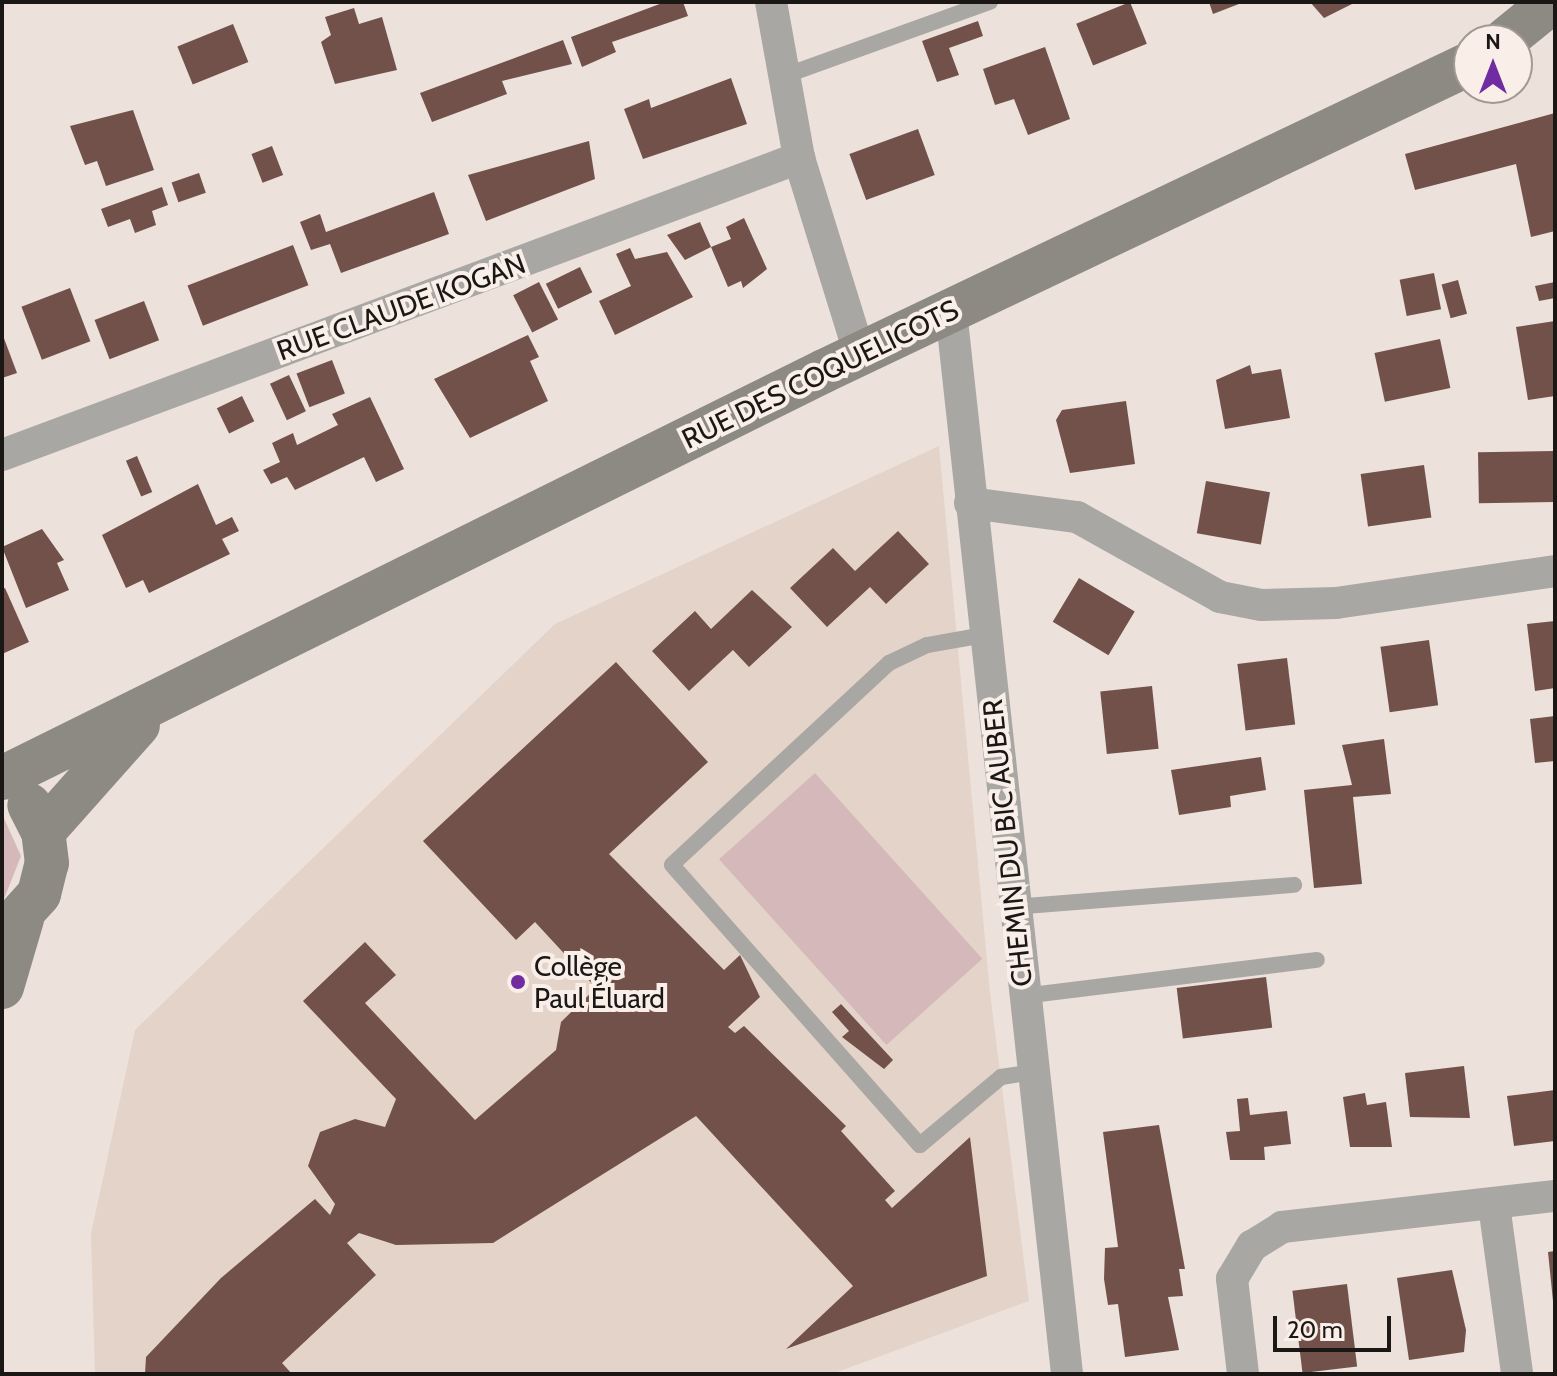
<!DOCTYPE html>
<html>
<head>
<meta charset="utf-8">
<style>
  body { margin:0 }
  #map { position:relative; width:1557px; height:1376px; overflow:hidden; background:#ece1db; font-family:Cabin,sans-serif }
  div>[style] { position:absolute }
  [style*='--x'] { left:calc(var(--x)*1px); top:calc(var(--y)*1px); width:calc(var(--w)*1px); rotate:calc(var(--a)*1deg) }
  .built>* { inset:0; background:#e4d3c8 }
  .green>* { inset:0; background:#d4b8ba; transform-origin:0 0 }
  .building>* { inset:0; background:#71514a; transform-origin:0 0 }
  .service>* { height:16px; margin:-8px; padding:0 8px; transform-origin:8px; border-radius:8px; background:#a9a7a3 }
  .minor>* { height:32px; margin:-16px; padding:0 16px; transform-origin:16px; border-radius:16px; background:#a9a7a3 }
  .secondary>* { height:44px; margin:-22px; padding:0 22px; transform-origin:22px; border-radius:22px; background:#8d8983 }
  .dots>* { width:22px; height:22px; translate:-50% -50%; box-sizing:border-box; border:4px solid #f9efe8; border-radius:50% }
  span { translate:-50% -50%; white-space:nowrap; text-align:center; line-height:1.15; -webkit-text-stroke:8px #f9efe8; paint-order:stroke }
  .street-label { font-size:28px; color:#1a1715 }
  .poi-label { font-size:28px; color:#1a1715 }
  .left { translate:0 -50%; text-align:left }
  .frame { position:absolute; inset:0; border:4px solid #1a1715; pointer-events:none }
  .north { position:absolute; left:1453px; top:24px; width:80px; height:80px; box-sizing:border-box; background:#f9efe8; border:2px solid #a09994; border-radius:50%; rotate:0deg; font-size:22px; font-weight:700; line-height:32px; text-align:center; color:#1a1715 }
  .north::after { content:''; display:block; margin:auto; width:28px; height:36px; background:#702ca1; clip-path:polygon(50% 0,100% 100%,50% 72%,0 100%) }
  .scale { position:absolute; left:1273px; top:1316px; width:118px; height:36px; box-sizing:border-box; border:4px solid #1a1715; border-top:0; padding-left:10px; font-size:24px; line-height:28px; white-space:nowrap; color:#1a1715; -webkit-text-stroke:6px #f9efe8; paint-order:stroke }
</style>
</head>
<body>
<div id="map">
  <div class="built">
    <div style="clip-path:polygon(939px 446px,990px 993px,1029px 1301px,832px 1374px,95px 1374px,91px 1234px,135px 1030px,555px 624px)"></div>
  </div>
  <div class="green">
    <div style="left:815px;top:773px;width:250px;height:129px;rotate:48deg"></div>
    <div style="clip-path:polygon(2px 814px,21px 856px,2px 904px)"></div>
  </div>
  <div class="building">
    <div style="clip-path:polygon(665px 2px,683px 2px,688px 16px,612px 42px,616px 52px,582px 67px,571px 37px)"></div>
    <div style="left:1130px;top:2px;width:45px;height:58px;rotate:68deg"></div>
    <div style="clip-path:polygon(1209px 2px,1244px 2px,1213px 14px)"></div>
    <div style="clip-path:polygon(1310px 2px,1356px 2px,1324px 18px)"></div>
    <div style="clip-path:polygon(354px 8px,359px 24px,382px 17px,397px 70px,335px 84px,321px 42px,331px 35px,325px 17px)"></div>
    <div style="clip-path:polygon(978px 21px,983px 36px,949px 48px,959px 75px,937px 82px,922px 41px)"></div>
    <div style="left:233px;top:24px;width:41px;height:60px;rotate:68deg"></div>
    <div style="clip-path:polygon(563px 40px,572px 64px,502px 81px,507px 94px,432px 122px,420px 93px)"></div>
    <div style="clip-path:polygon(1045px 47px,1070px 119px,1028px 135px,1014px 99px,995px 105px,983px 69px)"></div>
    <div style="clip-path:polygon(731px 78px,747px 124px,643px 159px,624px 109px,649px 99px,651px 108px)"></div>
    <div style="clip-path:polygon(133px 110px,154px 170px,106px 186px,97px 161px,85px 165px,70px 126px)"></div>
    <div style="clip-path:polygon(1555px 113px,1555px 231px,1531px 237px,1516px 164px,1415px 190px,1405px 154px)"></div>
    <div style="left:918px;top:129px;width:49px;height:73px;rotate:70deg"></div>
    <div style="clip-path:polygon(589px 141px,595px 179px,486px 221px,468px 175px)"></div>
    <div style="left:272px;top:146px;width:31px;height:22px;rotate:69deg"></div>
    <div style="left:199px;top:173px;width:21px;height:29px;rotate:71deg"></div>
    <div style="clip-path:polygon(162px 187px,168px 205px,152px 211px,156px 225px,135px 233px,130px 219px,108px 227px,101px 209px)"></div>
    <div style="clip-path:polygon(434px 192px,449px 234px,341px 273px,330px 244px,311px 250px,300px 222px,320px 214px,326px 232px)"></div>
    <div style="clip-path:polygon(744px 218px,767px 269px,743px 288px,741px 281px,728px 287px,711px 247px,731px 239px,726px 227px)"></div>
    <div style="clip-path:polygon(700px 222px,711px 247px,685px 260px,667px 235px)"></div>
    <div style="left:293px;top:245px;width:43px;height:113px;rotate:69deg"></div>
    <div style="clip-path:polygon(630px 248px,635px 259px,667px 252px,693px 297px,615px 335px,599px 301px,631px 286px,616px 254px)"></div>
    <div style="left:580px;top:267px;width:28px;height:38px;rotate:64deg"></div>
    <div style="left:1434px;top:273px;width:37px;height:35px;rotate:79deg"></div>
    <div style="left:1458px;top:280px;width:35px;height:17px;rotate:75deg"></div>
    <div style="left:539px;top:282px;width:42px;height:29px;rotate:63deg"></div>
    <div style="clip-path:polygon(1555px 282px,1555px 298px,1539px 301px,1535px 286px)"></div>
    <div style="left:70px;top:288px;width:57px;height:52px;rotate:69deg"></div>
    <div style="left:144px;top:301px;width:42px;height:53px;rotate:69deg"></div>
    <div style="clip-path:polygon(1555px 321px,1555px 396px,1528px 400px,1516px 327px)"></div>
    <div style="clip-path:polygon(2px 333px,17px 373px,2px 378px)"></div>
    <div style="clip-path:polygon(528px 335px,539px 357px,530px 361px,548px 401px,470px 438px,434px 379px)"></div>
    <div style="left:1440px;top:339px;width:50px;height:67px;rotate:78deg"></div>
    <div style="left:332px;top:360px;width:36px;height:38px;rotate:69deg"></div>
    <div style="clip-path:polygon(1250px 365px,1252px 374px,1281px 369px,1290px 418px,1225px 429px,1216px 380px)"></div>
    <div style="left:289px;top:375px;width:40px;height:21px;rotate:65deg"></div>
    <div style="left:242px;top:396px;width:28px;height:28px;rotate:64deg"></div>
    <div style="clip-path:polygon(370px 397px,404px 469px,376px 482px,364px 457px,295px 490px,287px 477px,271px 484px,263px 470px,280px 462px,272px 443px,293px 433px,297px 445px,338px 425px,332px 414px)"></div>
    <div style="clip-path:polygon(1126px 401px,1135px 464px,1070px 473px,1056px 420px,1062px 410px)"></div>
    <div style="left:1554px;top:451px;width:51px;height:76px;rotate:89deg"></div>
    <div style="left:137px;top:456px;width:39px;height:12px;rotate:67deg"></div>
    <div style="left:1424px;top:465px;width:53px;height:64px;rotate:82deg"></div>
    <div style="left:1206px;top:481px;width:65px;height:53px;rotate:10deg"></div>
    <div style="clip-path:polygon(198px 484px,216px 525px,232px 517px,239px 531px,222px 539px,230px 554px,149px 593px,143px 580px,126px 588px,102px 535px)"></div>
    <div style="clip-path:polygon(42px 529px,64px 560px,57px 563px,69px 590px,26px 608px,2px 547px)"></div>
    <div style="clip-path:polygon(898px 531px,929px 564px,886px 604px,870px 587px,827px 627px,790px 588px,833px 548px,855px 571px)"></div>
    <div style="left:1079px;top:578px;width:65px;height:51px;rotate:31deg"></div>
    <div style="clip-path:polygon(5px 588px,29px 642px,2px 654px,2px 589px)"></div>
    <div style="clip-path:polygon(752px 590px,792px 627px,749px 667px,733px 650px,689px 691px,652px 651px,695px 611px,711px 629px)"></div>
    <div style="clip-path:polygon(1555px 621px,1555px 688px,1535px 691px,1527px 624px)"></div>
    <div style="left:1429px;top:640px;width:66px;height:49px;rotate:82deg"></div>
    <div style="left:1287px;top:658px;width:67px;height:50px;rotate:83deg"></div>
    <div style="clip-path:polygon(616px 662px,708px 762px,609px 854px,724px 970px,740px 955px,760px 997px,728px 1027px,735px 1033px,744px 1026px,846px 1126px,841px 1131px,895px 1191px,885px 1200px,892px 1208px,970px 1137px,987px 1276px,786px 1349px,853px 1286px,696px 1116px,493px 1243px,396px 1245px,359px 1233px,347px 1243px,376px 1275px,282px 1363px,292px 1374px,145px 1374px,146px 1357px,221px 1278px,315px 1199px,330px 1215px,335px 1204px,308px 1166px,320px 1132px,355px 1119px,385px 1127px,396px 1099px,303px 1001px,365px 942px,396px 975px,365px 1003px,475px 1120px,556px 1050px,561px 1022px,596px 988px,535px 922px,516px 940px,423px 841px)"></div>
    <div style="left:1152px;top:686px;width:63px;height:52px;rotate:84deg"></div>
    <div style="clip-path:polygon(1555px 716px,1555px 761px,1535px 763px,1530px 719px)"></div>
    <div style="clip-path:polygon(1384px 739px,1391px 794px,1353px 797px,1362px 884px,1314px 888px,1304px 790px,1352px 785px,1342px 745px)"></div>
    <div style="clip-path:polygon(1261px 757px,1266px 790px,1230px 796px,1231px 807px,1179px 815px,1171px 770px)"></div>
    <div style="left:1266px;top:977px;width:51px;height:90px;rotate:83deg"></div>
    <div style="clip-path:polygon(841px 1004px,893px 1060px,884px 1069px,842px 1037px,849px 1031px,832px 1012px)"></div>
    <div style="clip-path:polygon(1464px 1066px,1470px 1118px,1410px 1117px,1405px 1073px)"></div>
    <div style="clip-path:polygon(1555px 1090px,1555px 1141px,1514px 1146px,1507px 1096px)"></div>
    <div style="clip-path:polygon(1365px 1093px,1367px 1105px,1386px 1102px,1392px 1147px,1350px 1147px,1343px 1097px)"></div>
    <div style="clip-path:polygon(1248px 1098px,1250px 1115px,1287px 1111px,1291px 1144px,1264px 1147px,1265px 1160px,1230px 1160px,1226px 1132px,1240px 1131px,1237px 1099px)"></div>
    <div style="clip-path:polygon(1159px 1125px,1185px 1269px,1179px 1269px,1183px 1296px,1168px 1297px,1179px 1350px,1125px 1357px,1118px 1304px,1108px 1305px,1104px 1279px,1105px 1248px,1118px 1247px,1103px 1132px)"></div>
    <div style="clip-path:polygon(1555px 1251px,1555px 1301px,1553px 1301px,1548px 1252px)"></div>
    <div style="clip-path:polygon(1452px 1270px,1466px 1330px,1464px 1352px,1409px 1360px,1397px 1278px)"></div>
    <div style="left:1347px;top:1284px;width:83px;height:55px;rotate:83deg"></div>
  </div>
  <div class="service">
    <div style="--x:784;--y:76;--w:219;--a:-19.8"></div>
    <div style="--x:984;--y:635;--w:58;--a:170"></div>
    <div style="--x:927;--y:645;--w:42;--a:154.7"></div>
    <div style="--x:889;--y:663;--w:296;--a:137.1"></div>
    <div style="--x:672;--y:865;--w:374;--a:48.5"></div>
    <div style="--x:920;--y:1145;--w:106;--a:-40"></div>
    <div style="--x:1001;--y:1077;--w:30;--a:-9"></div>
    <div style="--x:1013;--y:907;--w:282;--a:-4.5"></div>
    <div style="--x:1023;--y:996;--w:296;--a:-7"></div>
  </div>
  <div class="minor">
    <div style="--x:771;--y:2;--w:158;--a:79.8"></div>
    <div style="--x:799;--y:158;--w:206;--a:72.8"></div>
    <div style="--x:951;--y:311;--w:1069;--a:83.77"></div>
    <div style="--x:2;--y:455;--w:851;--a:-20.44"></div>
    <div style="--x:970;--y:503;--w:108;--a:7.5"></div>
    <div style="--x:1077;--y:517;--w:164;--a:29.2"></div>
    <div style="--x:1220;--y:597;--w:42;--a:11"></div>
    <div style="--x:1261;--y:605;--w:75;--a:-1.5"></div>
    <div style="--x:1336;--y:603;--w:221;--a:-8.3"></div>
    <div style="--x:1494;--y:1205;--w:171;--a:82.2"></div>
    <div style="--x:1243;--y:1374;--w:96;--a:-96.6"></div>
    <div style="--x:1232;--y:1279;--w:39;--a:-59"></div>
    <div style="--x:1252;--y:1246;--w:36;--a:-32"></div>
    <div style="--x:1282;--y:1227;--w:275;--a:-6.5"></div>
  </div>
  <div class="secondary">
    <div style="--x:1505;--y:40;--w:60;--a:-39"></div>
    <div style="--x:2;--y:778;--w:917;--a:-26.34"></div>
    <div style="--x:824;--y:371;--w:714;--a:-25.45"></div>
    <div style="--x:43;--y:832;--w:143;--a:-48.4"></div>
    <div style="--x:2;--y:935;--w:55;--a:-47.9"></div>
    <div style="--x:39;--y:894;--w:32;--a:-76"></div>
    <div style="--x:47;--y:863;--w:31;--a:-97"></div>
    <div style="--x:43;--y:832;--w:30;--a:-117"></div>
    <div style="--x:2;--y:987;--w:71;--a:-73.6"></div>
  </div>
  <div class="dots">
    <div style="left:518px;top:982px;background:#702ca1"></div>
  </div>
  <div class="street-label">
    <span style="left:401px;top:307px;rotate:-20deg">RUE CLAUDE KOGAN</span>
    <span style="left:820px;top:374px;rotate:-26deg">RUE DES COQUELICOTS</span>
    <span style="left:1007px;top:843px;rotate:-96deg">CHEMIN DU BIC AUBER</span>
  </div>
  <div class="poi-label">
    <span class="left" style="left:534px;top:982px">Collège<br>Paul Éluard</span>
  </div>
  <div class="frame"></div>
  <div class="north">N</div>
  <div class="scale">20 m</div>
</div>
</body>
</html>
